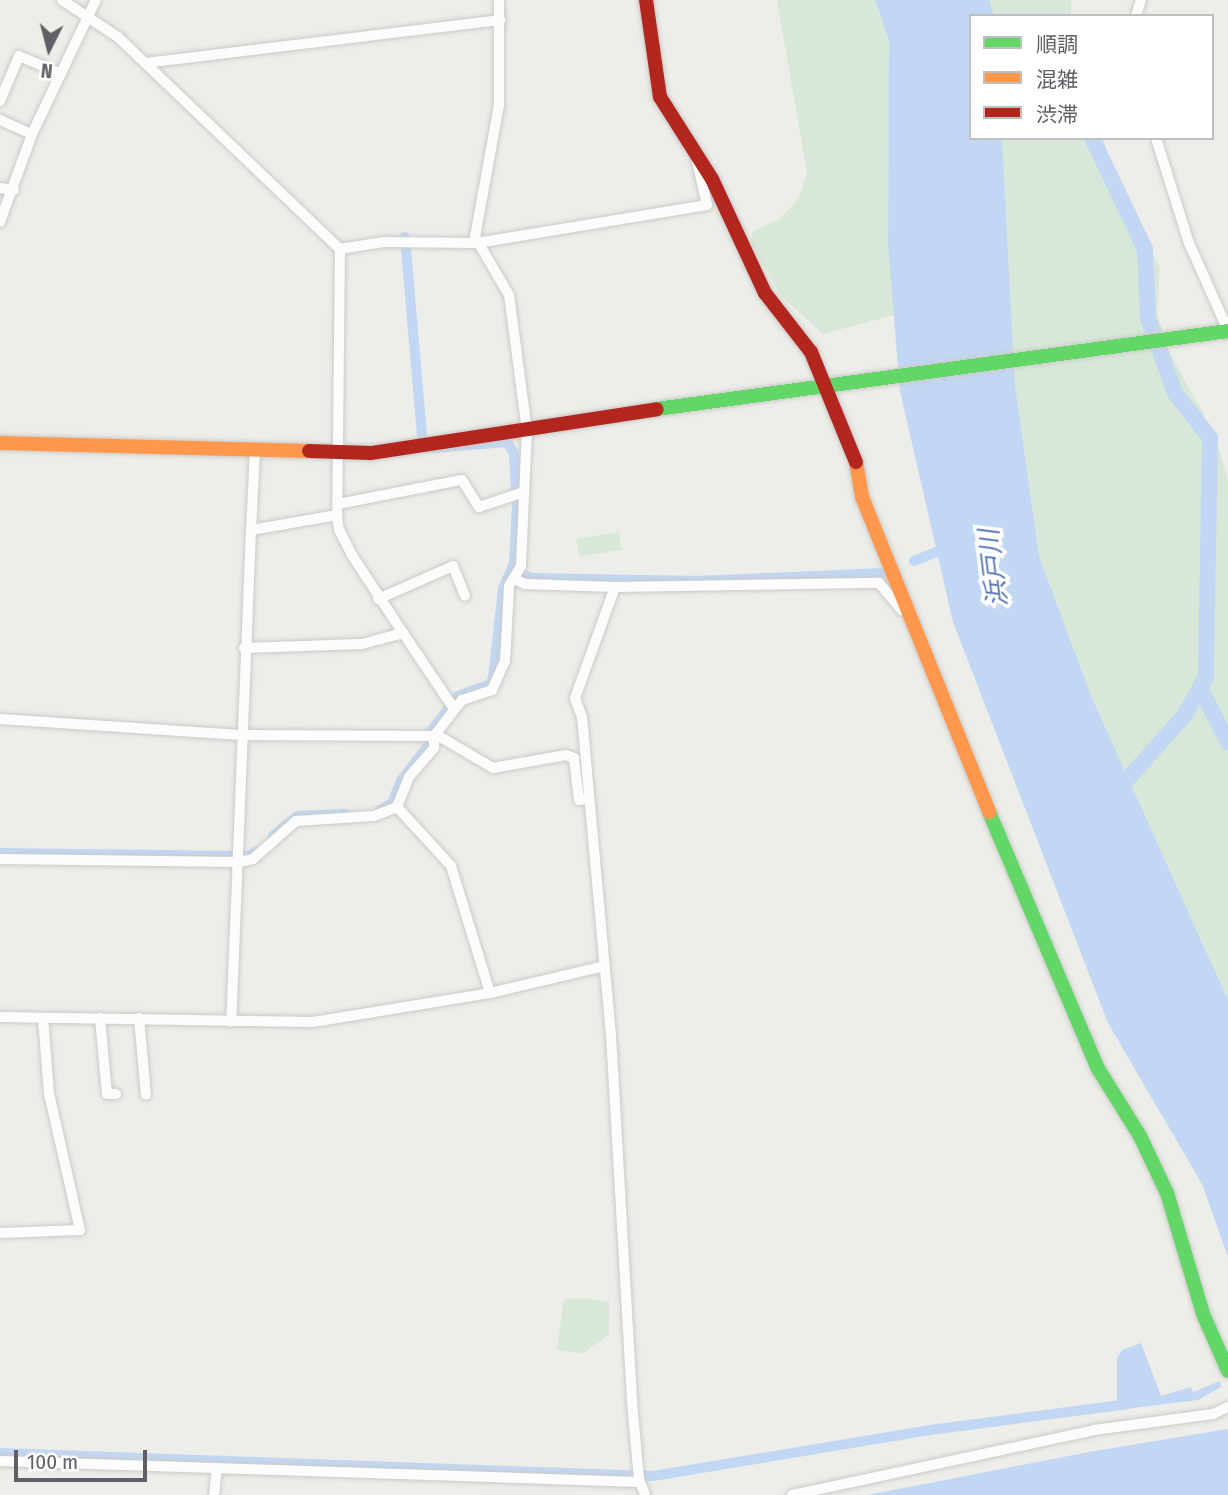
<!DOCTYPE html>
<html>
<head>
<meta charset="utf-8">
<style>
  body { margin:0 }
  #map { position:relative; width:1228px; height:1495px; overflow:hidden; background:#edede9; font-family:"Fira Sans Condensed","Noto Sans JP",sans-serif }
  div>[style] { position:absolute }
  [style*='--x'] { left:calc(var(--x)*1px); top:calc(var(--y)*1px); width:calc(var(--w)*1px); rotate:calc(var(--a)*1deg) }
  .green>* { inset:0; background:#d8e8d8; transform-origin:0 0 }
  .water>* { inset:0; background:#c2d7f3 }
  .canal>* { height:10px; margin:-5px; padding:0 5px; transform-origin:5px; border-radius:5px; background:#c2d7f3 }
  .river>* { height:16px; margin:-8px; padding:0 8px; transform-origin:8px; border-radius:8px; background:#c2d7f3 }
  .roads { filter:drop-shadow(0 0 2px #cacbca) drop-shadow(0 0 2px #cacbca) }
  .street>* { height:10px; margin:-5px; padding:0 5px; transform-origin:5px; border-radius:5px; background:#fcfcfc }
  .fast>* { height:14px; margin:-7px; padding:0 7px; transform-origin:7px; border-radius:7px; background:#63d668 }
  .slow>* { height:14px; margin:-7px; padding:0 7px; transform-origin:7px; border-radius:7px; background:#ff974d }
  .jam>* { height:14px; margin:-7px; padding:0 7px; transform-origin:7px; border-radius:7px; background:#b3261e }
  span { translate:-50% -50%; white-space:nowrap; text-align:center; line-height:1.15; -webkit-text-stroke:7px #fff; paint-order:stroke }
  .water-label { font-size:26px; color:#5376b8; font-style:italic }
  .legend { position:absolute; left:969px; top:14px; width:245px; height:126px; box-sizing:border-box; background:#fff; border:2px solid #bfbfc1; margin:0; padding:9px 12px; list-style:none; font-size:21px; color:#5e6065 }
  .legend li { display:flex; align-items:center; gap:14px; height:35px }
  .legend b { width:35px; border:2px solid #bfbfc1 }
  .north { position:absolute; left:14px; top:14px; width:70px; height:70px; -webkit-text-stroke:5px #fff; paint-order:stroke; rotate:186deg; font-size:19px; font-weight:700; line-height:28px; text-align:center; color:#5e6065 }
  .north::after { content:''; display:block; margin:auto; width:24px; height:32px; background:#5e6065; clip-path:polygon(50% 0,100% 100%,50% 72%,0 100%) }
  .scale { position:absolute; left:14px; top:1450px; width:133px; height:32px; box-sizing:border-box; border:4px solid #5e6065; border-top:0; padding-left:9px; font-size:21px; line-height:24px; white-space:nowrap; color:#5e6065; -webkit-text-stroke:5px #fff; paint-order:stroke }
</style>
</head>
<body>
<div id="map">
  <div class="green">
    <div style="clip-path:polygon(777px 0,875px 0,889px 41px,888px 244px,894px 315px,823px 334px,782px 297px,751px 243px,753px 231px,780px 219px,799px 198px,807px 173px)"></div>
    <div style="left:989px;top:0;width:82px;height:17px"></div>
    <div style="clip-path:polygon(1002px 138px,1103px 138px,1116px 179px,1160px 268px,1157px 314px,1172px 357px,1215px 435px,1228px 481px,1228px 1000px,1092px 698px,1039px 556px,1015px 385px)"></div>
    <div style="left:619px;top:532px;width:18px;height:43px;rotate:81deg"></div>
    <div style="clip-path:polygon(586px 1298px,609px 1302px,609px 1335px,583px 1353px,557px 1350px,564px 1299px)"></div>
  </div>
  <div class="water">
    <div style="clip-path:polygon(875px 0,989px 0,994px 16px,971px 16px,971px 138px,1002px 138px,1015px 385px,1039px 556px,1092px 698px,1228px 1000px,1228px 1257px,1202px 1184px,1108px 1023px,953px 622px,900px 391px,888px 244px,889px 41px)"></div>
    <div style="clip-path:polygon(1141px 1343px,1161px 1396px,1191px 1387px,1193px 1392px,1220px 1381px,1221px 1387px,1198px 1400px,1117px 1410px,1117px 1358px,1122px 1350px)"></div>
    <div style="clip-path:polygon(1228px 1429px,1228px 1495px,868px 1495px,1089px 1452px)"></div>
  </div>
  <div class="canal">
    <div style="--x:405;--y:237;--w:201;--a:85.1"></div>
    <div style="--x:914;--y:561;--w:35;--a:-22"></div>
    <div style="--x:513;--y:569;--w:20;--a:27"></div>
    <div style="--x:531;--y:578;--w:167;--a:1"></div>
    <div style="--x:698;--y:581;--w:186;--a:-2.5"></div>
    <div style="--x:432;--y:730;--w:43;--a:-52.6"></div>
    <div style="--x:458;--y:696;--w:35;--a:-20"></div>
    <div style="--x:491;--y:684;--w:6;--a:-72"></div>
    <div style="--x:493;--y:678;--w:90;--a:-83.6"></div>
    <div style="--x:503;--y:589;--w:28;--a:-67"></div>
    <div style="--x:514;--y:563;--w:58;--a:-87"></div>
    <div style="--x:517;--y:505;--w:51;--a:-93.4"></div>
    <div style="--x:514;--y:454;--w:14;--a:-120"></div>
    <div style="--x:507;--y:442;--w:75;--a:175.4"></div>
    <div style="--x:380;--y:810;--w:14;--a:-30"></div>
    <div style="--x:392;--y:803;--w:24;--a:-68"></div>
    <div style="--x:401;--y:781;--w:48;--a:-52.7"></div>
    <div style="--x:273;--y:836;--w:32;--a:-39"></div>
    <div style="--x:298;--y:816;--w:47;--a:-2.4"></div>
    <div style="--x:0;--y:853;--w:247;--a:0.7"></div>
    <div style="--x:247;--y:856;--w:12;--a:-24"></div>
    <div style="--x:0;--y:1453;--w:653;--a:2.02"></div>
    <div style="--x:653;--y:1476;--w:289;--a:-9.4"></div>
    <div style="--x:938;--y:1429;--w:192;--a:-7.5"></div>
  </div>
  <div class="river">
    <div style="--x:1092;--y:138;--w:123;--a:64.5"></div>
    <div style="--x:1145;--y:249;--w:69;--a:87.5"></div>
    <div style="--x:1148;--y:318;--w:80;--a:70.2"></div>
    <div style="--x:1175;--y:393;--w:57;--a:52.1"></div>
    <div style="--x:1210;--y:438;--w:239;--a:91"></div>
    <div style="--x:1206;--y:677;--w:45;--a:119.4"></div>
    <div style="--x:1184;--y:716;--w:102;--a:131.8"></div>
    <div style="--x:1200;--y:688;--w:61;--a:62.6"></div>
  </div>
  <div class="roads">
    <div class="street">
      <div style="--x:62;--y:0;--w:67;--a:33.5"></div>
      <div style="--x:118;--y:37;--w:307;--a:43.7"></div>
      <div style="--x:340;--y:249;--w:266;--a:90.6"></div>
      <div style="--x:337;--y:515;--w:87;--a:170.1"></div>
      <div style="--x:251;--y:530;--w:492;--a:92.3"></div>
      <div style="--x:1136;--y:16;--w:17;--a:-73"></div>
      <div style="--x:145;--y:63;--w:358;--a:-6.9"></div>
      <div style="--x:0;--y:101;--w:49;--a:-67.1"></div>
      <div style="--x:19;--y:56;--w:43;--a:23"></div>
      <div style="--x:0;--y:120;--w:35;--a:24"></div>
      <div style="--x:1156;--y:138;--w:110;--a:72.6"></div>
      <div style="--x:1189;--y:243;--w:95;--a:65.9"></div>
      <div style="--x:0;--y:188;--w:14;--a:8"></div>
      <div style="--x:0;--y:222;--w:94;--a:-70"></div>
      <div style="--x:32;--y:134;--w:148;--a:-64.5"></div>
      <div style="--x:340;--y:249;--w:44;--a:-9.2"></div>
      <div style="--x:383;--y:242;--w:94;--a:0.6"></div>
      <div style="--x:477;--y:243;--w:233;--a:-9.4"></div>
      <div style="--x:707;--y:205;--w:45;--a:-102.8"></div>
      <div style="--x:338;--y:504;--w:126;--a:-11"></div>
      <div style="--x:462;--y:480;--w:32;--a:58"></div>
      <div style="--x:479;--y:507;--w:44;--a:-18.4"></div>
      <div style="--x:251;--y:530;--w:78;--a:-87.1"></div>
      <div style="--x:514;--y:579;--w:12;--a:24"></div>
      <div style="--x:525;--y:584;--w:90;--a:1.9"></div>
      <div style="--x:615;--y:587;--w:264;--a:-0.9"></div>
      <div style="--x:879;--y:583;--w:35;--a:50"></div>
      <div style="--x:902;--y:610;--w:5;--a:-11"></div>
      <div style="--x:615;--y:587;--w:118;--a:109.8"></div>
      <div style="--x:575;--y:698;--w:20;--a:70"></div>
      <div style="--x:582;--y:717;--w:319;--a:84.8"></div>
      <div style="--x:611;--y:1035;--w:368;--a:86.7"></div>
      <div style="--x:632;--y:1402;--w:77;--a:84.8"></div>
      <div style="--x:639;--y:1479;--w:17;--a:69"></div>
      <div style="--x:378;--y:599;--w:82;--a:-23.7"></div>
      <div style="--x:453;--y:566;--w:32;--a:68"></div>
      <div style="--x:403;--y:633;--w:89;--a:56"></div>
      <div style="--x:244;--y:648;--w:118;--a:-1.9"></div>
      <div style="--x:362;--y:644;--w:42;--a:-15"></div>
      <div style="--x:403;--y:633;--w:93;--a:-123.2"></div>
      <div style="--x:352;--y:555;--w:28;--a:-117"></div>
      <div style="--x:339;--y:530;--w:15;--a:-98"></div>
      <div style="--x:0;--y:719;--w:245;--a:3.8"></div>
      <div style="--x:244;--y:735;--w:190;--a:0.3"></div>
      <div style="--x:434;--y:736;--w:46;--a:-52.1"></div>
      <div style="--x:462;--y:700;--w:32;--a:-18"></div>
      <div style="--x:492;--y:690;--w:32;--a:-66"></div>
      <div style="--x:505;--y:661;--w:75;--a:-86.9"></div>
      <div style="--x:509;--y:586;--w:23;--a:-59"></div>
      <div style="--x:521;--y:566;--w:135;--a:-87.5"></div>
      <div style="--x:527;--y:431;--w:137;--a:-97.5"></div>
      <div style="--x:509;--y:295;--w:67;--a:-120.4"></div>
      <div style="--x:475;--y:237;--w:134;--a:-79.7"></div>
      <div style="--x:499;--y:105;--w:105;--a:-90"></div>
      <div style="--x:437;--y:735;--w:65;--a:30.5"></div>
      <div style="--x:493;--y:768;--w:74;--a:-10.1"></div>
      <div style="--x:566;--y:755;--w:9;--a:21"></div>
      <div style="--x:574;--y:758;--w:42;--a:83.2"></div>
      <div style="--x:579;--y:800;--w:8;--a:-7"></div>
      <div style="--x:434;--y:736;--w:12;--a:90"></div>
      <div style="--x:434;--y:748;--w:38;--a:131"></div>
      <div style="--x:409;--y:777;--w:32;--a:112"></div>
      <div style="--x:397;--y:807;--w:80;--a:47.5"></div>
      <div style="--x:451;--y:866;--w:133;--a:72.9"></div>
      <div style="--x:0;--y:859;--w:239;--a:0.7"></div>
      <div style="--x:239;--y:862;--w:14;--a:-12"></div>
      <div style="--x:253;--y:859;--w:57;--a:-41.5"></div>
      <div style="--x:296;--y:821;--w:78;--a:-3.7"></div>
      <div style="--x:374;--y:816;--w:25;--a:-21"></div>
      <div style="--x:0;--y:1017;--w:313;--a:0.9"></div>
      <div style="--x:313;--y:1022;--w:179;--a:-9.3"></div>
      <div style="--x:490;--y:993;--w:118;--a:-13.2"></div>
      <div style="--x:100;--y:1018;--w:76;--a:84.7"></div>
      <div style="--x:107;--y:1094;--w:9;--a:0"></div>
      <div style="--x:139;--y:1018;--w:77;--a:84.8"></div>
      <div style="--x:0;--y:1233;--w:80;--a:-2.1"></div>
      <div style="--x:80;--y:1230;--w:139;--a:-102.8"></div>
      <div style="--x:49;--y:1094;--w:76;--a:-94.5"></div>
      <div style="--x:0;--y:1461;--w:639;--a:1.88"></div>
      <div style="--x:214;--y:1495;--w:27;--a:-84"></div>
      <div style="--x:792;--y:1495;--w:309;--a:-12.1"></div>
      <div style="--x:1094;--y:1430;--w:120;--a:-7.7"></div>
      <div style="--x:1213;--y:1414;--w:17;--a:-25"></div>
    </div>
    <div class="fast">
      <div style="--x:657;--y:409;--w:576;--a:-7.78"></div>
      <div style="--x:989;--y:812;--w:277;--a:67"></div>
      <div style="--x:1097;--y:1067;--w:81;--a:58.1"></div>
      <div style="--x:1140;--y:1136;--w:63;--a:64.7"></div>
      <div style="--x:1167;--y:1193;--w:126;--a:73.4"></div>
      <div style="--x:1203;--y:1314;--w:62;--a:66.3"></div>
    </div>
    <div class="slow">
      <div style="--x:0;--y:443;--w:309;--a:1.5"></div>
      <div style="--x:856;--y:462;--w:36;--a:80"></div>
      <div style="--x:862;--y:497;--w:340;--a:68"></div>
    </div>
    <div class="jam">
      <div style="--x:646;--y:0;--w:98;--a:81.8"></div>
      <div style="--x:660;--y:97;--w:97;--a:57.6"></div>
      <div style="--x:712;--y:179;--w:126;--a:65.1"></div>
      <div style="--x:765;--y:293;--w:75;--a:52.1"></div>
      <div style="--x:811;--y:352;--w:119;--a:67.8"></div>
      <div style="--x:309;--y:451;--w:62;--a:1.8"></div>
      <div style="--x:371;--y:453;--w:289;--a:-8.7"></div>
    </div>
  </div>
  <div class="water-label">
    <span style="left:994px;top:568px;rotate:-97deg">浜戸川</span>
  </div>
  <ul class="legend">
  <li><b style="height:9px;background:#63d668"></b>順調</li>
  <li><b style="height:9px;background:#ff974d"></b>混雑</li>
  <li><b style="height:9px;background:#b3261e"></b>渋滞</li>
  </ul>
  <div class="north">N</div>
  <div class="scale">100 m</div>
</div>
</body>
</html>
